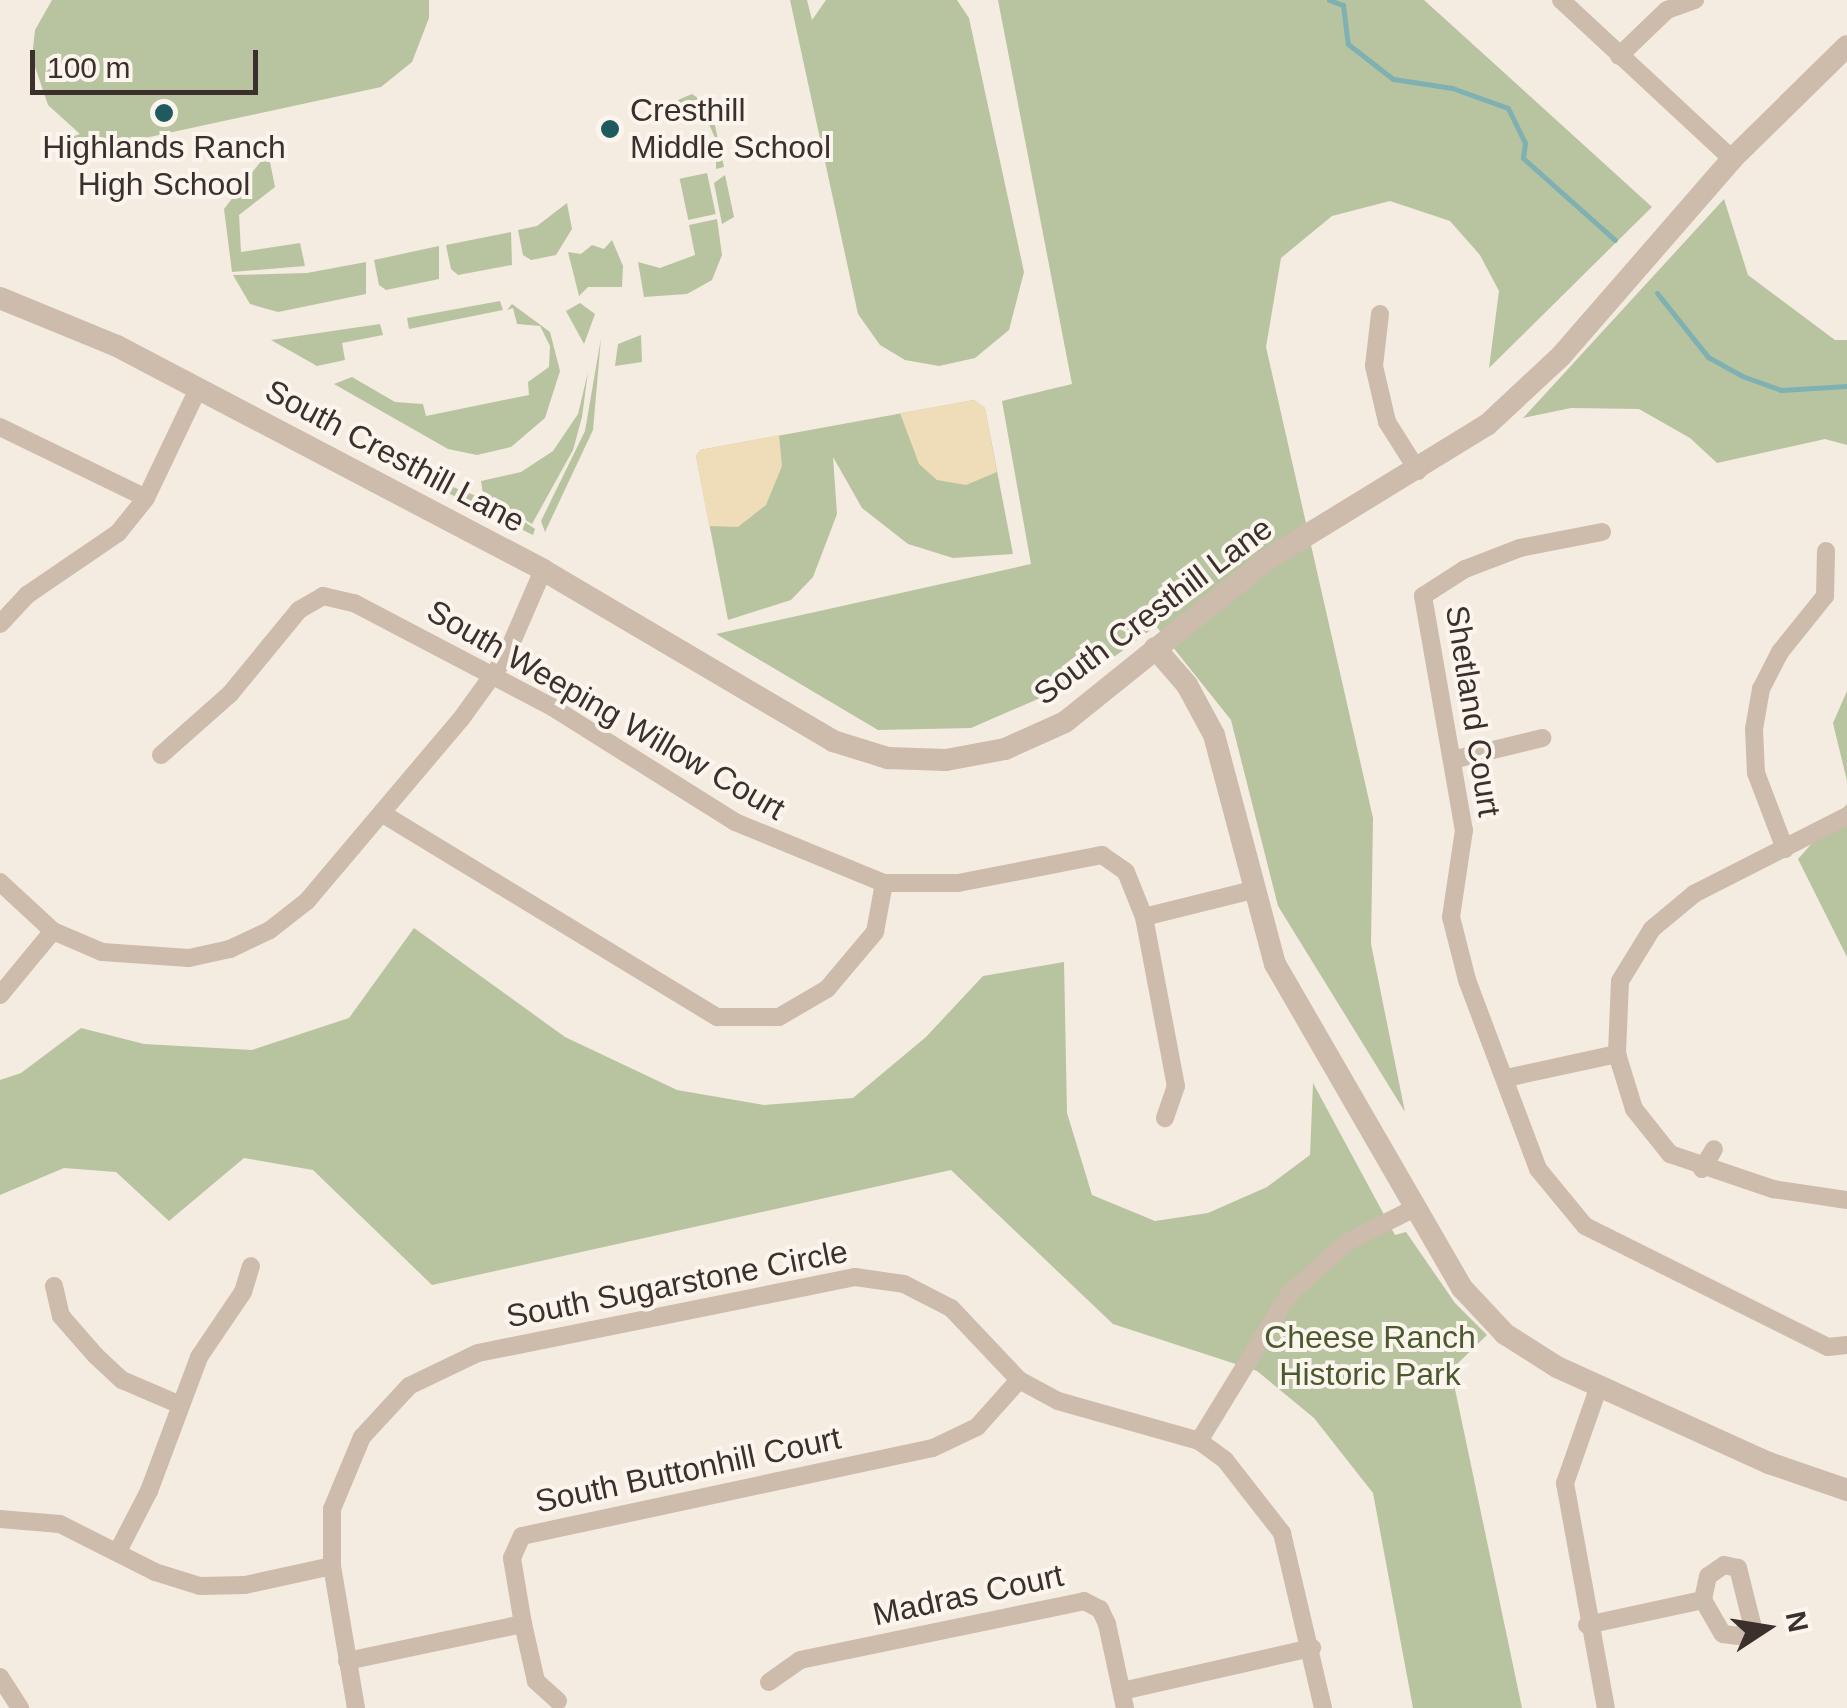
<!DOCTYPE html>
<html>
<head>
<meta charset="utf-8">
<style>
  body { margin:0 }
  #map { position:relative; width:1847px; height:1708px; overflow:hidden; background:#f4ebe1; font-family:Helvetica,sans-serif }
  div>[style] { position:absolute }
  [style*='--x'] { left:calc(var(--x)*1px); top:calc(var(--y)*1px); width:calc(var(--w)*1px); rotate:calc(var(--a)*1deg) }
  .green>* { inset:0; background:#b8c4a0; transform-origin:0 0 }
  .sand>* { inset:0; background:#efdcb8 }
  .stream>* { height:5px; margin:-2.5px; padding:0 2.5px; transform-origin:2.5px; border-radius:2.5px; background:#7fb0b2 }
  .minor>* { height:18px; margin:-9px; padding:0 9px; transform-origin:9px; border-radius:9px; background:#cdbbac }
  .tertiary>* { height:22px; margin:-11px; padding:0 11px; transform-origin:11px; border-radius:11px; background:#cdbbac }
  .dots>* { width:28px; height:28px; translate:-50% -50%; box-sizing:border-box; border:5px solid #fbf5ee; border-radius:50% }
  span { translate:-50% -50%; white-space:nowrap; text-align:center; line-height:1.15; -webkit-text-stroke:8px #fbf5ee; paint-order:stroke }
  .poi-label { font-size:32px; color:#3b302b }
  .left { translate:0 -50%; text-align:left }
  .street-label { font-size:32px; color:#3b302b }
  .park-label { font-size:32px; color:#4a5a2e }
  .north { position:absolute; left:1717px; top:1578px; width:100px; height:100px; -webkit-text-stroke:8px #fbf5ee; paint-order:stroke; rotate:78deg; font-size:28px; font-weight:700; line-height:40px; text-align:center; color:#3b302b }
  .north::after { content:''; display:block; margin:auto; width:35px; height:45px; background:#3b302b; clip-path:polygon(50% 0,100% 100%,50% 72%,0 100%) }
  .scale { position:absolute; left:30px; top:50px; width:228px; height:45px; box-sizing:border-box; border:5px solid #3b302b; border-top:0; padding-left:12px; font-size:30px; line-height:35px; white-space:nowrap; color:#3b302b; -webkit-text-stroke:8px #fbf5ee; paint-order:stroke }
</style>
</head>
<body>
<div id="map">
  <div class="green">
    <div style="clip-path:polygon(52px 0,429px 0,429px 18px,412px 62px,381px 87px,66px 155px,63px 140px,80px 134px,48px 105px,32px 58px,35px 30px)"></div>
    <div style="clip-path:polygon(790px 0,807px 0,812px 20px,826px 0,957px 0,969px 18px,1024px 272px,1009px 330px,975px 358px,939px 366px,905px 360px,880px 345px,858px 314px)"></div>
    <div style="clip-path:polygon(998px 0,1424px 0,1652px 207px,1489px 368px,1499px 291px,1480px 255px,1450px 221px,1390px 201px,1332px 216px,1281px 258px,1266px 347px,1373px 818px,1371px 944px,1405px 1112px,1278px 906px,1231px 720px,1156px 626px,1084px 679px,971px 728px,878px 730px,716px 634px,1031px 564px,1002px 401px,1072px 384px)"></div>
    <div style="clip-path:polygon(692px 94px,711px 107px,724px 167px,716px 169px,716px 140px,707px 120px,686px 124px,678px 100px)"></div>
    <div style="clip-path:polygon(268px 152px,275px 187px,239px 215px,241px 252px,300px 243px,305px 266px,232px 272px,224px 209px)"></div>
    <div style="left:707px;top:173px;width:42px;height:28px;rotate:78deg"></div>
    <div style="clip-path:polygon(725px 175px,734px 217px,722px 224px,714px 183px)"></div>
    <div style="clip-path:polygon(1724px 199px,1748px 275px,1835px 340px,1847px 340px,1847px 445px,1825px 439px,1717px 463px,1690px 438px,1639px 409px,1571px 408px,1523px 418px)"></div>
    <div style="clip-path:polygon(567px 203px,572px 229px,556px 255px,531px 260px,523px 255px,518px 230px,537px 226px)"></div>
    <div style="clip-path:polygon(717px 219px,722px 255px,712px 280px,687px 294px,644px 297px,638px 262px,660px 268px,695px 255px,689px 225px)"></div>
    <div style="clip-path:polygon(511px 232px,512px 265px,458px 275px,451px 269px,446px 245px)"></div>
    <div style="clip-path:polygon(612px 240px,623px 266px,622px 287px,588px 287px,579px 296px,568px 252px,581px 254px,592px 245px,604px 249px)"></div>
    <div style="clip-path:polygon(439px 246px,439px 279px,386px 290px,379px 285px,374px 260px)"></div>
    <div style="clip-path:polygon(366px 262px,366px 294px,278px 312px,250px 304px,233px 275px,307px 273px)"></div>
    <div style="clip-path:polygon(500px 301px,503px 310px,409px 329px,407px 318px)"></div>
    <div style="clip-path:polygon(580px 303px,595px 314px,584px 344px,566px 311px)"></div>
    <div style="clip-path:polygon(512px 304px,550px 332px,560px 371px,545px 418px,511px 447px,477px 455px,448px 449px,334px 384px,352px 377px,395px 402px,423px 404px,426px 416px,529px 395px,528px 382px,549px 367px,550px 346px,540px 326px,517px 324px,513px 308px,507px 310px)"></div>
    <div style="clip-path:polygon(380px 324px,383px 335px,342px 343px,345px 360px,317px 366px,271px 340px)"></div>
    <div style="clip-path:polygon(641px 335px,642px 362px,615px 366px,618px 344px)"></div>
    <div style="clip-path:polygon(601px 338px,593px 430px,545px 532px,541px 521px,585px 431px)"></div>
    <div style="clip-path:polygon(588px 372px,582px 417px,573px 450px,532px 524px,483px 494px,481px 481px,521px 472px,553px 451px,578px 414px)"></div>
    <div style="clip-path:polygon(974px 400px,985px 408px,1013px 554px,953px 558px,908px 544px,862px 508px,833px 457px,837px 514px,813px 577px,791px 600px,728px 620px,696px 456px,700px 450px)"></div>
    <div style="clip-path:polygon(445px 484px,500px 505px,535px 529px,533px 535px,442px 490px)"></div>
    <div style="clip-path:polygon(1847px 691px,1847px 781px,1833px 723px)"></div>
    <div style="clip-path:polygon(1847px 804px,1847px 957px,1798px 859px)"></div>
    <div style="clip-path:polygon(414px 928px,565px 1037px,677px 1090px,764px 1105px,853px 1098px,926px 1037px,983px 976px,1064px 962px,1067px 1113px,1092px 1195px,1155px 1221px,1208px 1213px,1267px 1187px,1310px 1155px,1313px 1083px,1395px 1235px,1406px 1232px,1455px 1303px,1487px 1335px,1451px 1370px,1522px 1708px,1413px 1708px,1373px 1493px,1314px 1418px,1257px 1371px,1113px 1324px,951px 1170px,432px 1285px,313px 1170px,244px 1158px,169px 1221px,116px 1172px,64px 1168px,0 1195px,0 1080px,21px 1073px,81px 1028px,144px 1044px,252px 1050px,349px 1018px)"></div>
  </div>
  <div class="sand">
    <div style="clip-path:polygon(974px 400px,985px 408px,997px 472px,966px 485px,937px 480px,919px 464px,900px 413px)"></div>
    <div style="clip-path:polygon(779px 435px,782px 466px,766px 505px,738px 527px,709px 526px,696px 456px,700px 450px)"></div>
  </div>
  <div class="stream">
    <div style="--x:1329;--y:0;--w:15;--a:20"></div>
    <div style="--x:1343;--y:5;--w:39;--a:83"></div>
    <div style="--x:1348;--y:44;--w:57;--a:37.9"></div>
    <div style="--x:1393;--y:79;--w:60;--a:8.7"></div>
    <div style="--x:1452;--y:88;--w:59;--a:19.7"></div>
    <div style="--x:1508;--y:108;--w:39;--a:64"></div>
    <div style="--x:1525;--y:143;--w:15;--a:98"></div>
    <div style="--x:1523;--y:158;--w:123;--a:41.7"></div>
    <div style="--x:1657;--y:293;--w:82;--a:51.4"></div>
    <div style="--x:1708;--y:357;--w:39;--a:29"></div>
    <div style="--x:1742;--y:376;--w:41;--a:19.7"></div>
    <div style="--x:1781;--y:390;--w:66;--a:-3.5"></div>
  </div>
  <div class="minor">
    <div style="--x:1561;--y:0;--w:233;--a:42.9"></div>
    <div style="--x:1619;--y:56;--w:66;--a:-43.8"></div>
    <div style="--x:1667;--y:10;--w:30;--a:-20"></div>
    <div style="--x:1380;--y:314;--w:52;--a:96.6"></div>
    <div style="--x:1374;--y:366;--w:57;--a:76.9"></div>
    <div style="--x:1387;--y:422;--w:58;--a:57.7"></div>
    <div style="--x:0;--y:427;--w:162;--a:25.9"></div>
    <div style="--x:1602;--y:532;--w:84;--a:169"></div>
    <div style="--x:1520;--y:548;--w:59;--a:159.1"></div>
    <div style="--x:1465;--y:569;--w:50;--a:147.3"></div>
    <div style="--x:1423;--y:596;--w:238;--a:80.1"></div>
    <div style="--x:1464;--y:830;--w:88;--a:98.5"></div>
    <div style="--x:1451;--y:917;--w:65;--a:75.7"></div>
    <div style="--x:1467;--y:980;--w:202;--a:69.4"></div>
    <div style="--x:1538;--y:1169;--w:74;--a:50.5"></div>
    <div style="--x:1585;--y:1226;--w:271;--a:26.5"></div>
    <div style="--x:1828;--y:1347;--w:19;--a:-6"></div>
    <div style="--x:0;--y:624;--w:40;--a:-47"></div>
    <div style="--x:27;--y:595;--w:110;--a:-34.3"></div>
    <div style="--x:118;--y:533;--w:45;--a:-51.3"></div>
    <div style="--x:146;--y:498;--w:121;--a:-64.5"></div>
    <div style="--x:161;--y:755;--w:92;--a:-41.5"></div>
    <div style="--x:230;--y:694;--w:109;--a:-50.6"></div>
    <div style="--x:299;--y:610;--w:28;--a:-30"></div>
    <div style="--x:323;--y:596;--w:32;--a:13"></div>
    <div style="--x:354;--y:603;--w:224;--a:27.7"></div>
    <div style="--x:552;--y:707;--w:216;--a:32.1"></div>
    <div style="--x:735;--y:822;--w:161;--a:22.3"></div>
    <div style="--x:884;--y:883;--w:74;--a:0"></div>
    <div style="--x:958;--y:883;--w:147;--a:-11"></div>
    <div style="--x:1102;--y:855;--w:29;--a:35"></div>
    <div style="--x:1126;--y:872;--w:48;--a:68.2"></div>
    <div style="--x:1144;--y:917;--w:172;--a:79.3"></div>
    <div style="--x:1176;--y:1086;--w:34;--a:109"></div>
    <div style="--x:1452;--y:760;--w:93;--a:-13.7"></div>
    <div style="--x:383;--y:814;--w:391;--a:31.3"></div>
    <div style="--x:717;--y:1017;--w:62;--a:0"></div>
    <div style="--x:779;--y:1017;--w:56;--a:-30.3"></div>
    <div style="--x:827;--y:989;--w:75;--a:-49.9"></div>
    <div style="--x:875;--y:932;--w:50;--a:-79.6"></div>
    <div style="--x:1847;--y:816;--w:172;--a:153"></div>
    <div style="--x:1694;--y:894;--w:55;--a:140.2"></div>
    <div style="--x:1652;--y:929;--w:61;--a:121.6"></div>
    <div style="--x:1620;--y:981;--w:73;--a:92.4"></div>
    <div style="--x:1617;--y:1054;--w:58;--a:72.8"></div>
    <div style="--x:1634;--y:1109;--w:58;--a:51.3"></div>
    <div style="--x:1670;--y:1154;--w:109;--a:18.8"></div>
    <div style="--x:1773;--y:1189;--w:75;--a:8.5"></div>
    <div style="--x:1785;--y:849;--w:81;--a:-110.9"></div>
    <div style="--x:1756;--y:773;--w:44;--a:-92.6"></div>
    <div style="--x:1754;--y:729;--w:41;--a:-80.1"></div>
    <div style="--x:1761;--y:689;--w:42;--a:-62.8"></div>
    <div style="--x:1780;--y:652;--w:72;--a:-51.2"></div>
    <div style="--x:1825;--y:596;--w:45;--a:-88.7"></div>
    <div style="--x:0;--y:882;--w:72;--a:42.8"></div>
    <div style="--x:53;--y:931;--w:53;--a:23.2"></div>
    <div style="--x:102;--y:952;--w:87;--a:3.9"></div>
    <div style="--x:189;--y:958;--w:42;--a:-12.4"></div>
    <div style="--x:230;--y:949;--w:44;--a:-25.4"></div>
    <div style="--x:270;--y:930;--w:47;--a:-38.1"></div>
    <div style="--x:307;--y:901;--w:238;--a:-49.8"></div>
    <div style="--x:461;--y:719;--w:75;--a:-54.2"></div>
    <div style="--x:505;--y:658;--w:96;--a:-66.6"></div>
    <div style="--x:1144;--y:917;--w:111;--a:-14"></div>
    <div style="--x:0;--y:995;--w:83;--a:-50.4"></div>
    <div style="--x:1506;--y:1078;--w:114;--a:-12.2"></div>
    <div style="--x:1702;--y:1169;--w:23;--a:-59"></div>
    <div style="--x:54;--y:1286;--w:31;--a:77"></div>
    <div style="--x:61;--y:1316;--w:52;--a:48.9"></div>
    <div style="--x:95;--y:1355;--w:37;--a:43"></div>
    <div style="--x:122;--y:1380;--w:61;--a:23.2"></div>
    <div style="--x:1599;--y:1386;--w:103;--a:109.3"></div>
    <div style="--x:1565;--y:1483;--w:229;--a:79.7"></div>
    <div style="--x:1199;--y:1441;--w:172;--a:-58.5"></div>
    <div style="--x:1289;--y:1294;--w:78;--a:-41.9"></div>
    <div style="--x:1347;--y:1242;--w:72;--a:-26.6"></div>
    <div style="--x:0;--y:1519;--w:60;--a:4.8"></div>
    <div style="--x:60;--y:1524;--w:106;--a:26.8"></div>
    <div style="--x:155;--y:1572;--w:47;--a:17.3"></div>
    <div style="--x:200;--y:1586;--w:45;--a:-1.3"></div>
    <div style="--x:245;--y:1585;--w:89;--a:-12.3"></div>
    <div style="--x:118;--y:1551;--w:68;--a:-62.7"></div>
    <div style="--x:149;--y:1491;--w:143;--a:-69.5"></div>
    <div style="--x:199;--y:1357;--w:78;--a:-55.9"></div>
    <div style="--x:243;--y:1292;--w:27;--a:-73"></div>
    <div style="--x:1587;--y:1625;--w:119;--a:-12.2"></div>
    <div style="--x:1703;--y:1600;--w:39;--a:60"></div>
    <div style="--x:1723;--y:1634;--w:16;--a:7"></div>
    <div style="--x:1739;--y:1636;--w:18;--a:-43"></div>
    <div style="--x:1752;--y:1624;--w:58;--a:-104"></div>
    <div style="--x:1738;--y:1568;--w:14;--a:-168"></div>
    <div style="--x:1724;--y:1565;--w:19;--a:145"></div>
    <div style="--x:1708;--y:1576;--w:25;--a:102"></div>
    <div style="--x:347;--y:1661;--w:180;--a:-11.9"></div>
    <div style="--x:0;--y:1677;--w:37;--a:57"></div>
    <div style="--x:769;--y:1682;--w:38;--a:-35"></div>
    <div style="--x:800;--y:1660;--w:290;--a:-11.7"></div>
    <div style="--x:1084;--y:1601;--w:18;--a:27"></div>
    <div style="--x:1100;--y:1609;--w:17;--a:65"></div>
    <div style="--x:1107;--y:1624;--w:86;--a:77.9"></div>
    <div style="--x:1122;--y:1691;--w:195;--a:-12.8"></div>
    <div style="--x:558;--y:1701;--w:30;--a:-138"></div>
    <div style="--x:536;--y:1681;--w:58;--a:-102.8"></div>
    <div style="--x:523;--y:1624;--w:67;--a:-99.5"></div>
    <div style="--x:512;--y:1558;--w:24;--a:-66"></div>
    <div style="--x:522;--y:1536;--w:420;--a:-12.1"></div>
    <div style="--x:933;--y:1448;--w:49;--a:-25.5"></div>
    <div style="--x:977;--y:1427;--w:63;--a:-48.2"></div>
    <div style="--x:356;--y:1708;--w:144;--a:-99.6"></div>
    <div style="--x:332;--y:1566;--w:57;--a:-90"></div>
    <div style="--x:332;--y:1509;--w:78;--a:-67.4"></div>
    <div style="--x:362;--y:1437;--w:69;--a:-47.3"></div>
    <div style="--x:409;--y:1386;--w:76;--a:-25.6"></div>
    <div style="--x:478;--y:1353;--w:385;--a:-11.4"></div>
    <div style="--x:855;--y:1277;--w:49;--a:8.1"></div>
    <div style="--x:904;--y:1284;--w:53;--a:27.1"></div>
    <div style="--x:951;--y:1308;--w:99;--a:46.6"></div>
    <div style="--x:1019;--y:1380;--w:44;--a:28.3"></div>
    <div style="--x:1058;--y:1401;--w:147;--a:15.8"></div>
    <div style="--x:1199;--y:1441;--w:32;--a:36"></div>
    <div style="--x:1225;--y:1460;--w:93;--a:52"></div>
    <div style="--x:1282;--y:1533;--w:180;--a:76.8"></div>
  </div>
  <div class="tertiary">
    <div style="--x:0;--y:298;--w:126;--a:22.3"></div>
    <div style="--x:117;--y:346;--w:481;--a:27.7"></div>
    <div style="--x:543;--y:570;--w:337;--a:30.5"></div>
    <div style="--x:833;--y:741;--w:58;--a:17.2"></div>
    <div style="--x:888;--y:758;--w:58;--a:2"></div>
    <div style="--x:946;--y:760;--w:60;--a:-10.6"></div>
    <div style="--x:1005;--y:749;--w:66;--a:-24.2"></div>
    <div style="--x:1065;--y:722;--w:260;--a:-38.8"></div>
    <div style="--x:1268;--y:559;--w:257;--a:-31.5"></div>
    <div style="--x:1487;--y:425;--w:101;--a:-43"></div>
    <div style="--x:1561;--y:356;--w:261;--a:-49"></div>
    <div style="--x:1732;--y:159;--w:161;--a:-44.5"></div>
    <div style="--x:1155;--y:648;--w:49;--a:49.1"></div>
    <div style="--x:1187;--y:685;--w:57;--a:61.6"></div>
    <div style="--x:1214;--y:735;--w:237;--a:75.1"></div>
    <div style="--x:1275;--y:964;--w:374;--a:60"></div>
    <div style="--x:1462;--y:1288;--w:63;--a:46.9"></div>
    <div style="--x:1505;--y:1334;--w:62;--a:32.4"></div>
    <div style="--x:1557;--y:1367;--w:233;--a:24.4"></div>
    <div style="--x:1769;--y:1463;--w:83;--a:19.1"></div>
  </div>
  <div class="dots">
    <div style="left:164px;top:113px;background:#1f5a5e"></div>
    <div style="left:610px;top:129px;background:#1f5a5e"></div>
  </div>
  <div class="poi-label">
    <span class="left" style="left:630px;top:129px">Cresthill<br>Middle School</span>
    <span style="left:164px;top:166px">Highlands Ranch<br>High School</span>
  </div>
  <div class="street-label">
    <span style="left:395px;top:456px;rotate:28deg">South Cresthill Lane</span>
    <span style="left:1153px;top:611px;rotate:-37deg">South Cresthill Lane</span>
    <span style="left:606px;top:710px;rotate:30deg">South Weeping Willow Court</span>
    <span style="left:1473px;top:711px;rotate:81deg">Shetland Court</span>
    <span style="left:677px;top:1284px;rotate:-11deg">South Sugarstone Circle</span>
    <span style="left:688px;top:1470px;rotate:-12deg">South Buttonhill Court</span>
    <span style="left:968px;top:1595px;rotate:-12deg">Madras Court</span>
  </div>
  <div class="park-label">
    <span style="left:1370px;top:1356px">Cheese Ranch<br>Historic Park</span>
  </div>
  <div class="north">N</div>
  <div class="scale">100 m</div>
</div>
</body>
</html>
